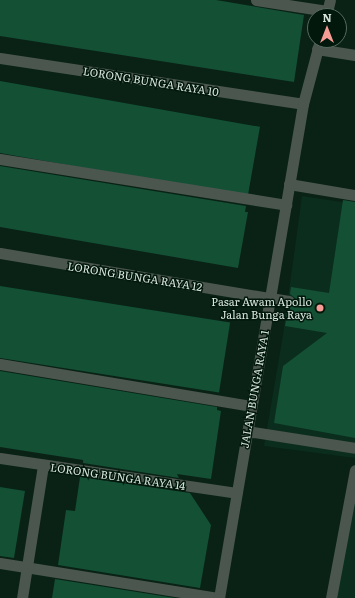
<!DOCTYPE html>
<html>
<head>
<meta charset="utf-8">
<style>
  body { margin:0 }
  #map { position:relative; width:355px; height:598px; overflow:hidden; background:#092215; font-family:Literata,serif }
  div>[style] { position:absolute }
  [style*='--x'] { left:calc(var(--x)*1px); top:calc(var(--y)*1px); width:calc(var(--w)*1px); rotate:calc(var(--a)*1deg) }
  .built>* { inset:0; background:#0b2d1d }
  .building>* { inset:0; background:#135034; transform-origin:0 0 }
  .service>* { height:11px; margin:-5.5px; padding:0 5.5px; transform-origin:5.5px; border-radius:5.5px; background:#4b564f }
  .minor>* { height:11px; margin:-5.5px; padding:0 5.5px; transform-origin:5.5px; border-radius:5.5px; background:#4b564f }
  .dots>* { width:11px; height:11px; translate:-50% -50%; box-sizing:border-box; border:2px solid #02180c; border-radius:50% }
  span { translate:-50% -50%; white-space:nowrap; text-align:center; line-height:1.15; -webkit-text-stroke:3px #02180c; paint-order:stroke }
  .street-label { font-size:11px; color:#d7e5dc }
  .poi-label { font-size:11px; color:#d7e5dc }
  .right { translate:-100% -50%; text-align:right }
  .north { position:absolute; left:307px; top:8px; width:40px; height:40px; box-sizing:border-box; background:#02180c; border:1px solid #576a5f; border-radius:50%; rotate:0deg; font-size:11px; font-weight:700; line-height:16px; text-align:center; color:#d7e5dc }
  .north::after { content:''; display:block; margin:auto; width:14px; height:18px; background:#f59c96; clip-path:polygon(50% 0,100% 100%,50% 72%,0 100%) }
</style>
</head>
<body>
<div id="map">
  <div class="built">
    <div style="clip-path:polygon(302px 196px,355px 204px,355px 458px,264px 446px,283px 335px)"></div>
    <div style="clip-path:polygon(355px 472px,355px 598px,334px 598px)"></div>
  </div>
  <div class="building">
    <div style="clip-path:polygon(0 0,216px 0,304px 15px,294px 82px,0 36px)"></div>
    <div style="left:0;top:81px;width:264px;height:71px;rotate:10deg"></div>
    <div style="clip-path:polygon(0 166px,246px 206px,245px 212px,248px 212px,238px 268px,0 227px)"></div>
    <div style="clip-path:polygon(343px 200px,355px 202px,355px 438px,274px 423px,283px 366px,327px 333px,285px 326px,288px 308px,296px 302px,295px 298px,290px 294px,291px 287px,329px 293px)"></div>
    <div style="left:0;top:286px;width:233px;height:71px;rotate:9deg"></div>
    <div style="clip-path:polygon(0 371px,217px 407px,217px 410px,221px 411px,211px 479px,177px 474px,179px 478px,83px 463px,83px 460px,0 447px)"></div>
    <div style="clip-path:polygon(80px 477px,190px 493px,211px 525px,200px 588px,58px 565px,66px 510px,75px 511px)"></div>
    <div style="clip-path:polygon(0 487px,25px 491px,14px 558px,0 556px)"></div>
    <div style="clip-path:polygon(55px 579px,175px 598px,52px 598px)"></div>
  </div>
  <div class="service">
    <div style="--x:256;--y:0;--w:72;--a:8.8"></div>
    <div style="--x:0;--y:159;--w:290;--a:9.1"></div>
    <div style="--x:289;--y:184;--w:67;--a:9.5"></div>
    <div style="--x:270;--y:298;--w:19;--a:9"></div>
    <div style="--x:0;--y:364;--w:254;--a:9.5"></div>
    <div style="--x:247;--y:431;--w:109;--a:8.9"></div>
    <div style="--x:0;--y:563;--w:222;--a:9.1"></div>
    <div style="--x:331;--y:598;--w:130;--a:-79.4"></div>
  </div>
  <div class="minor">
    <div style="--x:326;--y:16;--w:16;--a:-76"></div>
    <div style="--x:317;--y:49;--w:38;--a:9"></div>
    <div style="--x:0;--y:58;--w:306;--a:8.6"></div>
    <div style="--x:0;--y:253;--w:274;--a:9.5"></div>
    <div style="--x:0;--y:458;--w:239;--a:8.4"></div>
    <div style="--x:22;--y:598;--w:135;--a:-81"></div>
    <div style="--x:219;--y:598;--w:501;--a:-80.35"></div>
    <div style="--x:303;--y:104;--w:66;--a:-75.1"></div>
  </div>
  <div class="dots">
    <div style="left:320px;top:308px;background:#f59c96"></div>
  </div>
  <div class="street-label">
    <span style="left:151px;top:81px;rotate:9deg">LORONG BUNGA RAYA 10</span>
    <span style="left:135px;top:276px;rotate:9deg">LORONG BUNGA RAYA 12</span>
    <span style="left:254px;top:389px;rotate:-80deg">JALAN BUNGA RAYA 1</span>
    <span style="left:118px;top:476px;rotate:8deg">LORONG BUNGA RAYA 14</span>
  </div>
  <div class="poi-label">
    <span class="right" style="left:312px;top:308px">Pasar Awam Apollo<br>Jalan Bunga Raya</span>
  </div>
  <div class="north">N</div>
</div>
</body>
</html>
